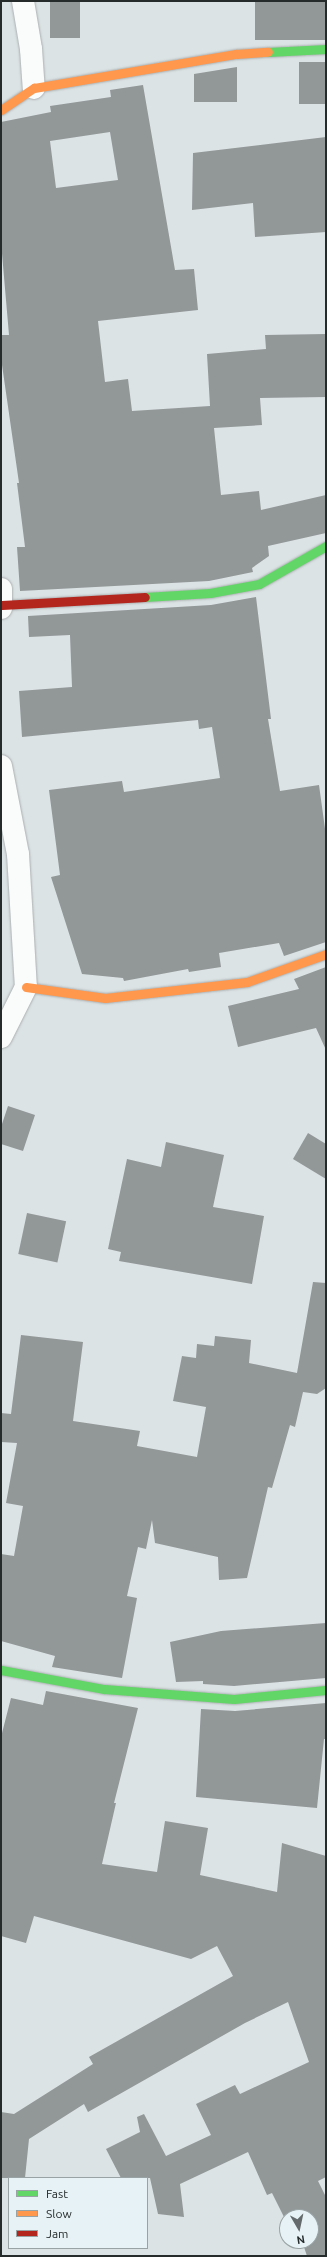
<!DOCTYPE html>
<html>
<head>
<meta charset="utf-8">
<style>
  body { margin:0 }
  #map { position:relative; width:327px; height:2257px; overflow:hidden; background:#dce3e4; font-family:Ubuntu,sans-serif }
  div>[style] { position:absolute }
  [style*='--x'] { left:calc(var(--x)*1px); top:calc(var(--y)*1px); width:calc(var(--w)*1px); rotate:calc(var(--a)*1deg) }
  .building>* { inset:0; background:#929798; transform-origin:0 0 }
  .roads { filter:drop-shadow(0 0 1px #abb0b1) drop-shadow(0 0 1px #abb0b1) }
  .street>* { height:22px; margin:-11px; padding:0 11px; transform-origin:11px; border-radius:11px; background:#fafbfb }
  .fast>* { height:9px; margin:-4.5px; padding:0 4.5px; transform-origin:4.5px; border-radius:4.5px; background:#63d668 }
  .slow>* { height:9px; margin:-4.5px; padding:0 4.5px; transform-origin:4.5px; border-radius:4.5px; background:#ff974d }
  .jam>* { height:9px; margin:-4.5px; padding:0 4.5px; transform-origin:4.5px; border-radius:4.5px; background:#b3261e }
  span { translate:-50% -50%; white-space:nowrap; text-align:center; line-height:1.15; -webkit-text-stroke:4px #e6f2f5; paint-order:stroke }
  .frame { position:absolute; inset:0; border:2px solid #252a2b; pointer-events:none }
  .legend { position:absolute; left:8px; top:2177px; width:140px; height:72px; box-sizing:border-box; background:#e6f2f5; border:1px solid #99a2a4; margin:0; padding:5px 7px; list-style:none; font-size:12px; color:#252a2b }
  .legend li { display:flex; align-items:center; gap:8px; height:20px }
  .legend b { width:20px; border:1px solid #99a2a4 }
  .north { position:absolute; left:279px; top:2209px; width:40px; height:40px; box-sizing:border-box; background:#e6f2f5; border:1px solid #99a2a4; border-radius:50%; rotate:171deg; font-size:11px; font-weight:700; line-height:16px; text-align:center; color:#252a2b }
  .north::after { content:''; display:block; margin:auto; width:14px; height:18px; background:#656b6c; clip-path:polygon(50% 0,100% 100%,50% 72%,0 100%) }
</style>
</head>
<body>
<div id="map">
  <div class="building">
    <div style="left:50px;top:1px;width:30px;height:37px"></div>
    <div style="left:255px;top:1px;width:71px;height:39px"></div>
    <div style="left:326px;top:62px;width:42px;height:27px;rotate:90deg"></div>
    <div style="clip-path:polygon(237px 67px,237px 102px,194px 102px,194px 74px)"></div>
    <div style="clip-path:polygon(evenodd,143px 85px,175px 270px,194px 269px,198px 310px,98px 321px,105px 382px,128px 379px,132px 411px,210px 406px,207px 354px,266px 349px,265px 335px,326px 334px,326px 397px,260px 398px,262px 425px,214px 428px,221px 495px,259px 491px,261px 510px,326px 495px,326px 533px,268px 546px,269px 556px,252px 568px,253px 572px,209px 581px,20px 591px,17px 547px,25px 547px,17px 483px,19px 483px,1px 358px,1px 335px,9px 335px,1px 242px,1px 122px,51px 112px,50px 106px,111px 97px,110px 90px,143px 85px,110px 132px,118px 180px,56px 188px,50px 141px,110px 132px)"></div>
    <div style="clip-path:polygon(326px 137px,326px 232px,255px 237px,253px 203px,192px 210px,193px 153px)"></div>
    <div style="clip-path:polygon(256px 597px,271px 719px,268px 719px,280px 791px,319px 785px,326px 836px,326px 942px,284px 956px,279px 943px,219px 953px,221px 967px,189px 972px,188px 969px,124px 981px,123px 978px,82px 974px,51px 877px,60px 875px,49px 790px,122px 781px,124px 792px,220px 778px,212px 727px,199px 729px,198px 720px,22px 737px,19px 691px,72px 687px,70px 635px,29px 637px,28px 616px,211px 605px)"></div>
    <div style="clip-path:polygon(326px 967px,326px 1050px,316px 1028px,238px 1047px,228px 1006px,299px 989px,294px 979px)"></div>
    <div style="clip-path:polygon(8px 1106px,35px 1115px,23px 1151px,1px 1144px,1px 1127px)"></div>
    <div style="clip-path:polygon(308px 1133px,326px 1144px,326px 1179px,293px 1159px)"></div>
    <div style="clip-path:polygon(166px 1142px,224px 1155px,213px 1207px,264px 1216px,252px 1284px,119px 1261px,121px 1252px,108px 1249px,127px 1159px,161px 1167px)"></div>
    <div style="left:27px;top:1213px;width:40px;height:42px;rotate:12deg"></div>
    <div style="clip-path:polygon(313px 1282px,326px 1283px,326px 1388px,317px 1394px,303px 1392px,295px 1427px,290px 1425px,272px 1488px,268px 1487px,247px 1578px,219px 1580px,218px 1557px,155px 1543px,152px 1520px,146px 1549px,138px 1547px,127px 1596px,137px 1598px,122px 1678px,52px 1667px,55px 1656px,1px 1641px,1px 1554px,14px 1556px,23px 1506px,6px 1503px,17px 1443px,1px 1442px,1px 1413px,11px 1414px,21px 1335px,83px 1342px,73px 1421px,140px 1431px,137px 1446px,197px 1457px,206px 1407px,173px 1401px,182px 1356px,196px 1358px,197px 1344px,214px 1346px,215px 1336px,251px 1340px,249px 1363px,297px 1373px)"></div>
    <div style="clip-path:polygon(326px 1623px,326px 1678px,234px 1686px,203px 1684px,203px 1681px,176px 1682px,170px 1642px,221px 1631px)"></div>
    <div style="clip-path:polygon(46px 1691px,138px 1708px,114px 1803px,116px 1803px,102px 1864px,157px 1872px,165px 1821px,208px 1828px,200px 1875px,277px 1892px,282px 1843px,326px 1856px,326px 2177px,318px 2181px,326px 2197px,326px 2256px,307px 2256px,302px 2241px,311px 2241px,311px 2217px,294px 2217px,293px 2213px,284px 2217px,272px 2193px,267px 2195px,248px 2152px,180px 2184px,184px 2217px,158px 2214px,150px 2178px,121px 2178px,106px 2149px,140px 2132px,137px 2117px,144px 2114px,166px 2156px,211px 2135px,196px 2104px,235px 2085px,240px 2094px,309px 2062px,288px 2002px,245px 2023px,88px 2112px,84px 2104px,29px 2139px,25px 2178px,1px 2178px,1px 2112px,14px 2114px,93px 2064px,89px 2057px,233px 1976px,217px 1946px,191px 1959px,34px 1916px,26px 1943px,1px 1936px,1px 1737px,11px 1698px,43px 1705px)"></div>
    <div style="clip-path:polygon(326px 1703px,326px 1739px,324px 1739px,317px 1808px,196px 1797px,201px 1709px,235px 1711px)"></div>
  </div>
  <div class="roads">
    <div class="street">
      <div style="--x:23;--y:1;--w:49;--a:80.5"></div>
      <div style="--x:31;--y:49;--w:39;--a:86"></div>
      <div style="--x:1;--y:589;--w:19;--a:90"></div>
      <div style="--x:1;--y:766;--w:90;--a:79.1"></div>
      <div style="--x:18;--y:854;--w:133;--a:86.6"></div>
      <div style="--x:26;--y:987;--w:56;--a:116.6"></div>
    </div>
    <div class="fast">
      <div style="--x:268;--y:52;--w:58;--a:-3"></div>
      <div style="--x:145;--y:597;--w:65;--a:-3.5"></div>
      <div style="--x:210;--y:593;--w:50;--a:-10.4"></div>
      <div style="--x:259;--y:584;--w:77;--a:-29.6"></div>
      <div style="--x:1;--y:1670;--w:105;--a:10.5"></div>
      <div style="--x:104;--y:1689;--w:130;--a:4.4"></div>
      <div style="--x:234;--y:1699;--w:92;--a:-5.6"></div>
    </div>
    <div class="slow">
      <div style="--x:1;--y:110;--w:40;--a:-34"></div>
      <div style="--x:34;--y:88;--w:205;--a:-9.6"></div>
      <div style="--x:236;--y:54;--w:32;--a:-4"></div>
      <div style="--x:26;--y:987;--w:80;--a:7.9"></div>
      <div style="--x:105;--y:998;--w:143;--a:-6.4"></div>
      <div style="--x:247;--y:982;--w:84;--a:-19.5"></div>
    </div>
    <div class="jam">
      <div style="--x:2;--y:605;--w:143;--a:-3.2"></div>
    </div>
  </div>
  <div class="frame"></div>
  <ul class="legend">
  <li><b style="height:5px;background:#63d668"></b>Fast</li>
  <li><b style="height:5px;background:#ff974d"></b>Slow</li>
  <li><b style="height:5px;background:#b3261e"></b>Jam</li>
  </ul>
  <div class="north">N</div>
</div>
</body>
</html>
